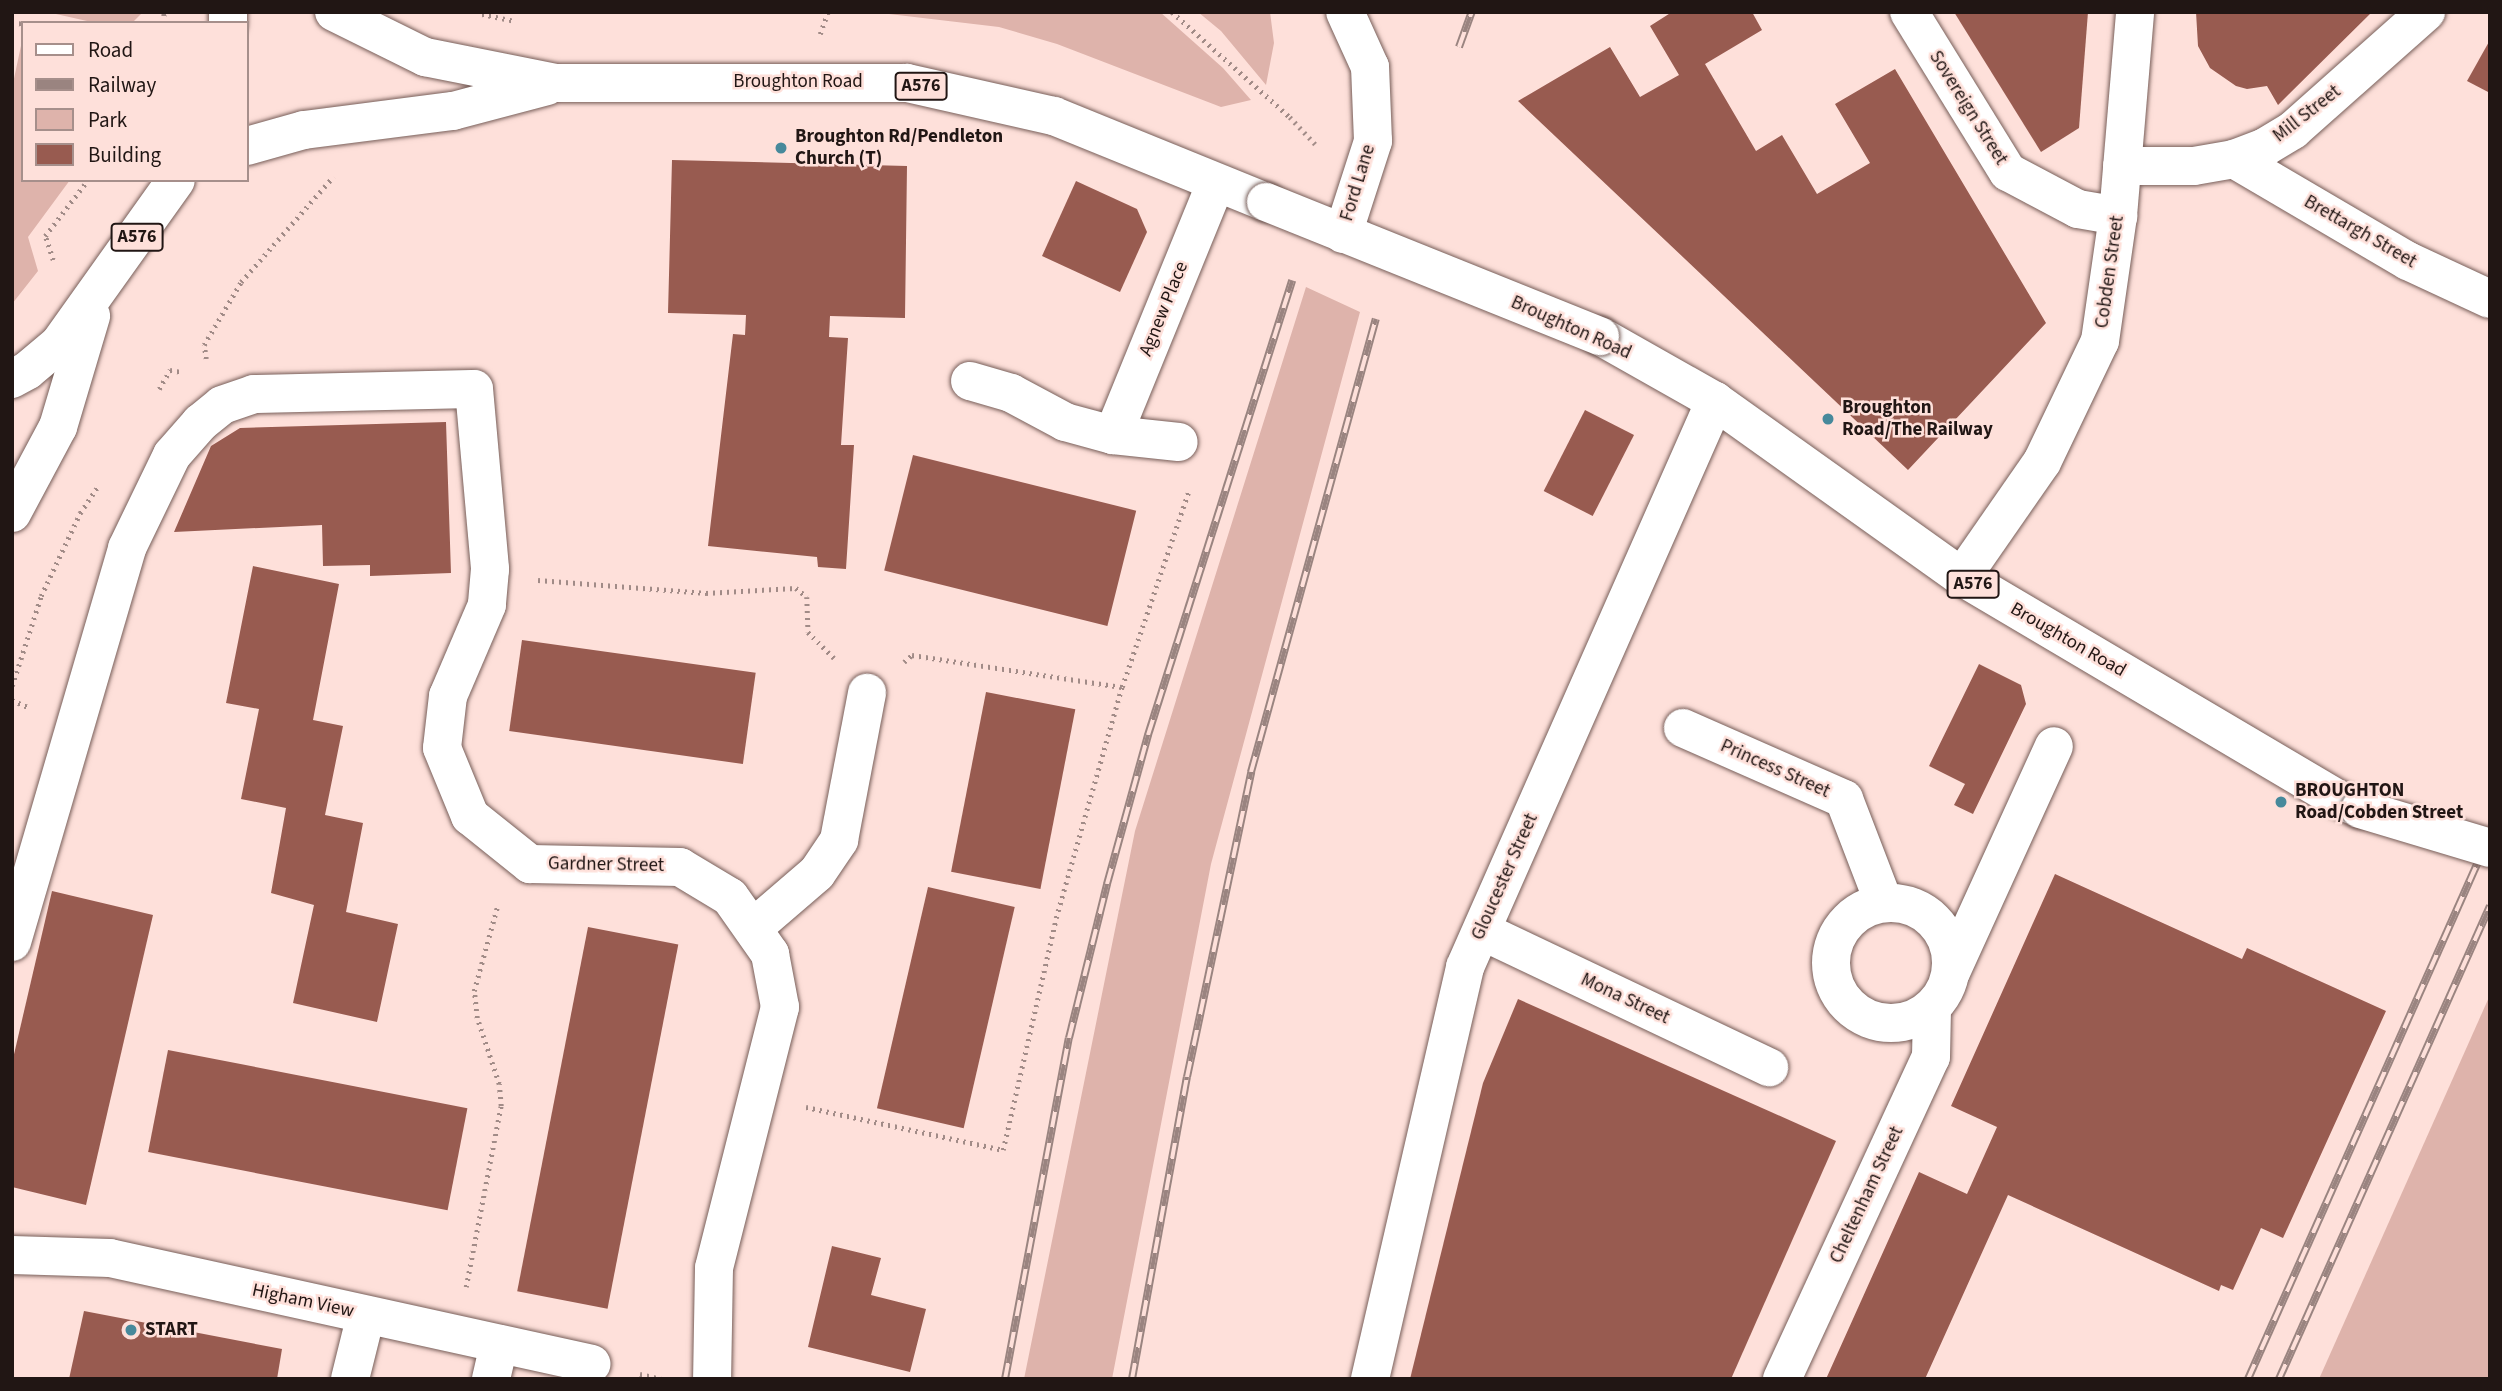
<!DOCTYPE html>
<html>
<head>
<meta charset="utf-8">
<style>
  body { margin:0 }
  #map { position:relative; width:2502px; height:1391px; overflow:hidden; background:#fee0da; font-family:"Source Sans 3",sans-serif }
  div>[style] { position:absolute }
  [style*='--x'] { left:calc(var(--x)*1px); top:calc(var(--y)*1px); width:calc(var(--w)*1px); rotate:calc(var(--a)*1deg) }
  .green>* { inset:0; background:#deb3ab }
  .building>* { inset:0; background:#985b50; transform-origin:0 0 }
  .path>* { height:4.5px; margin-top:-2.25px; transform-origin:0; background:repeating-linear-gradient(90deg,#a18b87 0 2px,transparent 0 7px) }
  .roads { filter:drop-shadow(0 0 2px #775e59) drop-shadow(0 0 2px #775e59) }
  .minor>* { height:38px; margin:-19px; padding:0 19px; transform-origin:19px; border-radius:19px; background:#fff }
  .minor>.ring { margin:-19px; padding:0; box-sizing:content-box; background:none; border:38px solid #fff; border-radius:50% }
  .highway>* { height:38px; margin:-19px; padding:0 19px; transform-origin:19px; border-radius:19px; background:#fff }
  .rail>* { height:8px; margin-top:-4px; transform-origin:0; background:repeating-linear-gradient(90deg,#fee0da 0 16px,#9a8480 0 32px); box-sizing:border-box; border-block:2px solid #9a8480 }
  .path-bridge>* { height:4.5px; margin-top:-2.25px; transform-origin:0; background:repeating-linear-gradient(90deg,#a18b87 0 2px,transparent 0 7px) }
  .bridges { filter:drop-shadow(0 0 2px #775e59) drop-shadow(0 0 2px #775e59) }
  .minor-bridge>* { height:38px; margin:-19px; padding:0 19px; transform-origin:19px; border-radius:19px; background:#fff }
  .highway-bridge>* { height:38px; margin:-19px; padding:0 19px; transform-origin:19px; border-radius:19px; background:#fff }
  .dots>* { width:19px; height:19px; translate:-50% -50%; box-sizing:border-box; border:4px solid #fee0da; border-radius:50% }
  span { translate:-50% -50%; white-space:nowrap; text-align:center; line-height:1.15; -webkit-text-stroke:5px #fee0da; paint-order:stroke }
  .shield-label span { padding:2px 5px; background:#fee0da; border:2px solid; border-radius:5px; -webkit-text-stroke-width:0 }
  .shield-label { font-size:18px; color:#211614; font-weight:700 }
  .street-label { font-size:19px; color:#211614 }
  .poi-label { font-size:19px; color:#211614; font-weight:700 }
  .left { translate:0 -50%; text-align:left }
  .frame { position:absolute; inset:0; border:14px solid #211614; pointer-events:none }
  .legend { position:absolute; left:21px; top:21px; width:228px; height:161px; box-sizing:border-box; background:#fee0da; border:2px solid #a68f8b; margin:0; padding:9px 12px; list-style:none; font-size:21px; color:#211614 }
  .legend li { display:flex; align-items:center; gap:14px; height:35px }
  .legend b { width:35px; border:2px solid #a68f8b }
</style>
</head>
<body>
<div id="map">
  <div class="green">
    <div style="clip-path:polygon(47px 12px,143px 12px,132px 23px,96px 23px)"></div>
    <div style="clip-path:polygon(872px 12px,1160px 12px,1223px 68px,1251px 100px,1221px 107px,1057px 44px,999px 27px)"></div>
    <div style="clip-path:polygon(1198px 12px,1270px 12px,1274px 43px,1266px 85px,1221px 31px)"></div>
    <div style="clip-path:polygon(22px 41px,23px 180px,70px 180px,28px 237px,38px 271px,12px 304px,12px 88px)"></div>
    <div style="clip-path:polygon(1306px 287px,1360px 312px,1211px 864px,1112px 1379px,1024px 1379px,1135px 831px)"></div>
    <div style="clip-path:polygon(2490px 995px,2490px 1379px,2319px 1379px)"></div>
  </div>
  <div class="building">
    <div style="clip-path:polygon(1672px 12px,1752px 12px,1762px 30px,1705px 64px,1756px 151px,1782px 135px,1817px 194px,1870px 163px,1835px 104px,1895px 69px,2046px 323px,1908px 470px,1518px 101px,1610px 47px,1640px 97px,1679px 75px,1650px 26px)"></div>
    <div style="clip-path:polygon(1954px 12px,2088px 12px,2079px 128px,2041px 152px)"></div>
    <div style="clip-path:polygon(2196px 12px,2372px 12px,2278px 105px,2267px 86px,2247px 89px,2236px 86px,2210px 68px,2198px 46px)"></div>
    <div style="clip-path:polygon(2490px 40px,2490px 93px,2467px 81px)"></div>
    <div style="clip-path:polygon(672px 160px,907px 166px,905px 318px,830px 316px,829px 337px,848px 338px,841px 445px,854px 445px,846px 569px,818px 567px,817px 557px,708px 546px,733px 334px,745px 335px,746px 315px,668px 313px)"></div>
    <div style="clip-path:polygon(1076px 181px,1137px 209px,1147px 232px,1120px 292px,1042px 256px)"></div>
    <div style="left:1585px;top:410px;width:55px;height:91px;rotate:27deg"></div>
    <div style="clip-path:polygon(446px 422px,451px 573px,370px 576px,370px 565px,323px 566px,322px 525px,174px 532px,211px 446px,240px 428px)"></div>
    <div style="left:913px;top:455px;width:230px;height:119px;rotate:14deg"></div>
    <div style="clip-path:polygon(253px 566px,339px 584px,313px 720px,343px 726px,325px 815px,363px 823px,346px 912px,398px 924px,377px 1022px,293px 1003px,314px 905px,271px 893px,286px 808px,241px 799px,259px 709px,226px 703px)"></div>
    <div style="left:522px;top:640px;width:236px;height:92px;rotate:8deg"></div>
    <div style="clip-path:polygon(1979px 664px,2021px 685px,2026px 704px,1973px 814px,1954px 805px,1965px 784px,1929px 766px)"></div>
    <div style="left:986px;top:692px;width:91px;height:183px;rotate:11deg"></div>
    <div style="clip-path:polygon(2055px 874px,2242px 959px,2247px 948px,2386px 1011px,2283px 1238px,2261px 1228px,2233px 1290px,2221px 1285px,2219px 1291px,2008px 1195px,1925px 1379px,1826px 1379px,1919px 1172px,1967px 1194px,1997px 1127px,1951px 1106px)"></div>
    <div style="left:928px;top:887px;width:89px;height:227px;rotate:13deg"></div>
    <div style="clip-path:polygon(52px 891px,153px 915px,86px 1205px,12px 1187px,12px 1063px)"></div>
    <div style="left:588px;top:927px;width:92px;height:371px;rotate:11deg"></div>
    <div style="clip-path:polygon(1518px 999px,1836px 1141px,1731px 1379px,1410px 1379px,1483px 1083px)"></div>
    <div style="left:168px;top:1050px;width:305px;height:104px;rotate:11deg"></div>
    <div style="clip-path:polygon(832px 1246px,881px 1258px,871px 1295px,926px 1309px,910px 1372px,808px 1347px)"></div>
    <div style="clip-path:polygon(84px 1311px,282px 1349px,277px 1379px,69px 1379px)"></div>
  </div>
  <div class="path">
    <div style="--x:1172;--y:12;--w:158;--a:41.7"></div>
    <div style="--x:482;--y:14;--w:33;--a:12"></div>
    <div style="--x:12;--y:22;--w:11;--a:10"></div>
    <div style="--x:163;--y:23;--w:11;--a:-85"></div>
    <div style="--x:820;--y:34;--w:23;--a:-70"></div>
    <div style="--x:53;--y:260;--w:25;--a:-108"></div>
    <div style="--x:45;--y:236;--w:71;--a:-52.5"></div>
    <div style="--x:206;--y:359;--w:14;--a:-98"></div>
    <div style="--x:204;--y:345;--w:73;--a:-59.6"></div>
    <div style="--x:241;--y:282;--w:140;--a:-48.8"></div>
    <div style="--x:159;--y:389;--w:22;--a:-60"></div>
    <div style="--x:170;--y:370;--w:11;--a:10"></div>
    <div style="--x:538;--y:580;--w:169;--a:4.4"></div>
    <div style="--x:706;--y:593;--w:90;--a:-3.2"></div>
    <div style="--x:796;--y:588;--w:14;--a:39"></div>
    <div style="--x:807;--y:597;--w:35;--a:88"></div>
    <div style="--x:808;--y:632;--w:37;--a:45"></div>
    <div style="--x:904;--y:662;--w:11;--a:-41"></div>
    <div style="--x:912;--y:655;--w:212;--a:8.7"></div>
    <div style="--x:12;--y:686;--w:95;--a:-72.1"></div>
    <div style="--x:41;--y:596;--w:92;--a:-64.8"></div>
    <div style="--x:80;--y:513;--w:34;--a:-56"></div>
    <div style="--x:12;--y:700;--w:17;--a:24"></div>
    <div style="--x:806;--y:1107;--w:202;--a:12.3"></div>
    <div style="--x:1003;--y:1150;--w:238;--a:-77.1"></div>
    <div style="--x:1056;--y:918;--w:240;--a:-74.1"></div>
    <div style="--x:1122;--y:687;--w:208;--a:-71.2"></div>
    <div style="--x:466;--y:1287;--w:184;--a:-79.1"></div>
    <div style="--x:501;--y:1106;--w:22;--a:-95"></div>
    <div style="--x:499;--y:1084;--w:70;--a:-108.4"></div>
    <div style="--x:477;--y:1018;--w:27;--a:-96"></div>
    <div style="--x:474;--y:991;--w:90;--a:-74.6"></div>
    <div style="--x:640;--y:1374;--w:22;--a:13"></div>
  </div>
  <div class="roads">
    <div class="minor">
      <div style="--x:1909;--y:12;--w:188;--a:58.3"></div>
      <div style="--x:2008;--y:172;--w:79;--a:27.9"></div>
      <div style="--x:2078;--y:209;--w:41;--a:9.9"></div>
      <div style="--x:2234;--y:159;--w:202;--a:30.4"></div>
      <div style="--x:2408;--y:261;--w:90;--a:24.9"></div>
      <div style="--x:2122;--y:166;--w:72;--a:0"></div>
      <div style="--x:2194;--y:166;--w:41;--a:-9.9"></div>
      <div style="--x:2234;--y:159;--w:33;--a:-21"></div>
      <div style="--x:2265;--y:147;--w:33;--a:-31"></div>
      <div style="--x:2293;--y:130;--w:178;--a:-41.6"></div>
      <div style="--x:970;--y:381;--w:43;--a:16.3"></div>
      <div style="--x:1011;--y:393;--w:61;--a:28.2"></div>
      <div style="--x:1065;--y:422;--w:50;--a:15.2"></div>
      <div style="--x:1113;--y:435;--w:66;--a:6.1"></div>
      <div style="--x:1113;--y:435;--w:272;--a:-67.8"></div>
      <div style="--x:1962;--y:577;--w:140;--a:-55.2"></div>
      <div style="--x:2042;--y:462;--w:134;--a:-64.4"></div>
      <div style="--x:2100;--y:341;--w:126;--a:-81.8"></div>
      <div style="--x:2118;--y:216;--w:205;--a:-85.2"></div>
      <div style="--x:1683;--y:728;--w:176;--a:23.8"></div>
      <div style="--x:1844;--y:799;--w:111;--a:69"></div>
      <div class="ring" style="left:1831px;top:903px;width:82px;height:82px"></div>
      <div style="--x:753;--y:928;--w:84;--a:-40.7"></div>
      <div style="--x:817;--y:873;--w:40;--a:-56"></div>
      <div style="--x:839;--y:840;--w:150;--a:-79.2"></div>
      <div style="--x:1482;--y:931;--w:318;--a:25.4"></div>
      <div style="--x:12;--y:942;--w:410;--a:-73.7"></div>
      <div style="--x:127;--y:548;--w:103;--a:-64.2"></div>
      <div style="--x:172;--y:455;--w:43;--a:-48.8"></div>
      <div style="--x:200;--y:423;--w:28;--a:-39"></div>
      <div style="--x:222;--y:405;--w:34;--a:-19"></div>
      <div style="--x:254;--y:394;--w:220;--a:-1.3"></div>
      <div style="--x:474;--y:389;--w:181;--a:84.9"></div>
      <div style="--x:490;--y:569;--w:36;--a:95"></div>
      <div style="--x:487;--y:605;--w:99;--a:113.2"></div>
      <div style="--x:448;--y:696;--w:52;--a:96.6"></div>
      <div style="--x:442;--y:748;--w:74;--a:67.6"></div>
      <div style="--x:470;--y:816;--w:77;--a:38.7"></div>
      <div style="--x:530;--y:864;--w:150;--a:1.1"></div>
      <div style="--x:680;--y:867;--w:58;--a:31"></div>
      <div style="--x:730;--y:897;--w:70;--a:54.9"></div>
      <div style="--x:770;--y:954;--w:54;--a:79.3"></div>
      <div style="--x:780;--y:1007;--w:269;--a:104.2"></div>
      <div style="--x:714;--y:1268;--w:111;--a:91"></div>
      <div style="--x:1951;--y:972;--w:248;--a:-65.5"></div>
      <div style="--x:12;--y:1255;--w:98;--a:1.8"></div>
      <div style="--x:110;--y:1258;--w:493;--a:12.4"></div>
      <div style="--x:350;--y:1379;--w:66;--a:-76"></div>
      <div style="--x:491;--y:1379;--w:36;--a:-77"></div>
      <div style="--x:1370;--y:1379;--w:423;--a:-77"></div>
      <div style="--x:1465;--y:967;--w:619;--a:-66.17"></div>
      <div style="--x:1782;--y:1379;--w:355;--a:-65.2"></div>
      <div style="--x:1931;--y:1057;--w:49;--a:-88.8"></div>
    </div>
    <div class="highway">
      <div style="--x:228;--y:12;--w:11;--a:90"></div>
      <div style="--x:334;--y:12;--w:102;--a:26.3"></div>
      <div style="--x:425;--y:57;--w:134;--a:11.2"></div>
      <div style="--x:556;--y:83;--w:351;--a:0"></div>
      <div style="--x:907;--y:83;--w:151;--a:12.7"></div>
      <div style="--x:1054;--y:116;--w:229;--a:22.1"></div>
      <div style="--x:247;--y:146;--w:59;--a:-15.7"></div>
      <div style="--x:304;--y:130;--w:150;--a:-7.3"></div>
      <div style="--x:453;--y:111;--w:97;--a:-14.9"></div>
      <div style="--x:1600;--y:336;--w:132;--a:29.5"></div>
      <div style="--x:1715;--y:401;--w:303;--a:35.5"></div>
      <div style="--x:1962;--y:577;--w:437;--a:30.6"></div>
      <div style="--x:2338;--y:799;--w:24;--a:24"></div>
      <div style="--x:12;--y:379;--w:18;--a:-29"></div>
      <div style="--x:28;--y:370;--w:40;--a:-40"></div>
      <div style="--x:59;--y:344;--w:201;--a:-54.5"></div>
      <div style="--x:12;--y:513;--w:98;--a:-61.9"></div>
      <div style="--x:58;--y:427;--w:116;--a:-73.4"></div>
    </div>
  </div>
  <div class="rail">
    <div style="--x:1459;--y:47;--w:37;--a:-70"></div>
    <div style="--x:1005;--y:1379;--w:347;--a:-79.4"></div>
    <div style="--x:1069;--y:1038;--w:159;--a:-76.1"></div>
    <div style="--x:1107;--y:884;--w:155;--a:-74.6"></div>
    <div style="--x:1148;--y:735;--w:477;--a:-72.4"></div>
    <div style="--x:1132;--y:1379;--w:307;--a:-79.7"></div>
    <div style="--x:1187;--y:1077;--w:312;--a:-78.1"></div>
    <div style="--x:1251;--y:772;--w:470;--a:-74.6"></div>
    <div style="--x:2248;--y:1379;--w:595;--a:-66.02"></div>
    <div style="--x:2279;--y:1379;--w:518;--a:-65.96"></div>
  </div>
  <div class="path-bridge">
    <div style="--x:1290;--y:117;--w:41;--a:47"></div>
  </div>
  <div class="bridges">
    <div class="minor-bridge">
      <div style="--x:1343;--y:234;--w:98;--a:-72.1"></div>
      <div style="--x:1373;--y:141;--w:74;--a:-92.3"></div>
      <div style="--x:1370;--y:67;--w:60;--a:-114.4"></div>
    </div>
    <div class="highway-bridge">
      <div style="--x:1266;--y:202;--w:360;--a:21.9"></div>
      <div style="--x:2360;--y:809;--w:136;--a:16.7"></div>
    </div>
  </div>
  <div class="dots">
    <div style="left:781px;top:148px;background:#47899b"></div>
    <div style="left:1828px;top:419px;background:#47899b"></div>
    <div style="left:2281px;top:802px;background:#47899b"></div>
    <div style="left:131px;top:1330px;background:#47899b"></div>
  </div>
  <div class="shield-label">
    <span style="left:921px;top:86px">A576</span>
    <span style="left:137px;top:237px">A576</span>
    <span style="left:1973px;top:584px">A576</span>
  </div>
  <div class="street-label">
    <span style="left:798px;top:82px">Broughton Road</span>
    <span style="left:1968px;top:108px;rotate:58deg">Sovereign Street</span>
    <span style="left:2307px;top:114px;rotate:-38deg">Mill Street</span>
    <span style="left:1358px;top:183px;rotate:-73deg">Ford Lane</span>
    <span style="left:2360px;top:232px;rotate:30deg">Brettargh Street</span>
    <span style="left:2110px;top:272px;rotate:-82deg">Cobden Street</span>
    <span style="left:1164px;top:309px;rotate:-68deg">Agnew Place</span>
    <span style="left:1571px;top:328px;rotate:24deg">Broughton Road</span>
    <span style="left:2068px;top:640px;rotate:30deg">Broughton Road</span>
    <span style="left:1775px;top:769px;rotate:24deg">Princess Street</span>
    <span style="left:606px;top:865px;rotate:1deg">Gardner Street</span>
    <span style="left:1505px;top:877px;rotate:-66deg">Gloucester Street</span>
    <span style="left:1625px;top:999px;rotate:25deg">Mona Street</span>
    <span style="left:1867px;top:1195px;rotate:-65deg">Cheltenham Street</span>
    <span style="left:303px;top:1301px;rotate:12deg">Higham View</span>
  </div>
  <div class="poi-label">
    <span class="left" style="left:795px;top:148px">Broughton Rd/Pendleton<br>Church (T)</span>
    <span class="left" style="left:1842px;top:419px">Broughton<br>Road/The Railway</span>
    <span class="left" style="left:2295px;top:802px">BROUGHTON<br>Road/Cobden Street</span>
    <span class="left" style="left:145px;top:1330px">START</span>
  </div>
  <div class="frame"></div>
  <ul class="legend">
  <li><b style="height:9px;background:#fff"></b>Road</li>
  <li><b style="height:9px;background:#9a8480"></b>Railway</li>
  <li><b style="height:19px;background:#deb3ab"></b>Park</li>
  <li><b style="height:19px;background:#985b50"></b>Building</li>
  </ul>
</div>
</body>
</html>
